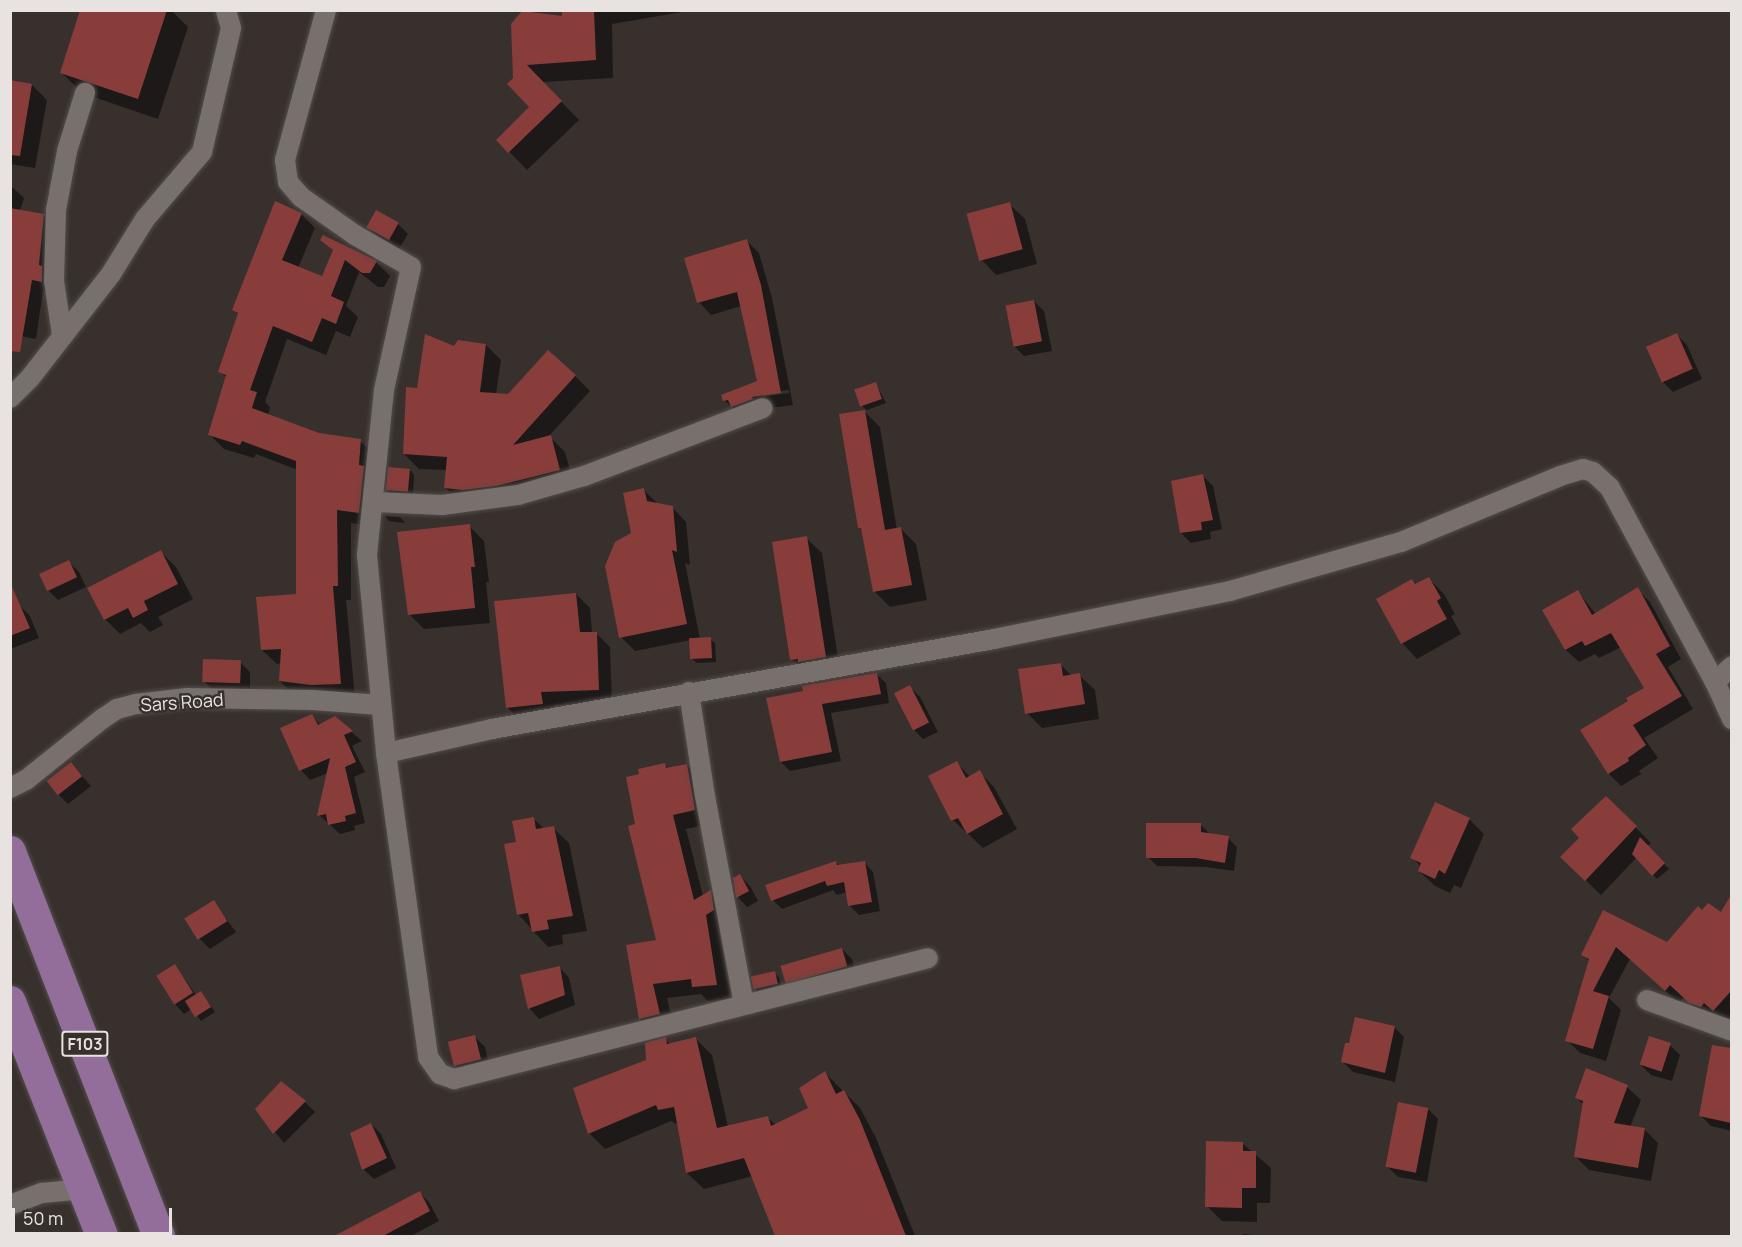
<!DOCTYPE html>
<html>
<head>
<meta charset="utf-8">
<style>
  body { margin:0 }
  #map { position:relative; width:1742px; height:1247px; overflow:hidden; background:#37302d; font-family:Manrope,sans-serif }
  div>[style] { position:absolute }
  [style*='--x'] { left:calc(var(--x)*1px); top:calc(var(--y)*1px); width:calc(var(--w)*1px); rotate:calc(var(--a)*1deg) }
  .shadow>* { inset:0; background:#0007 }
  .building>* { inset:0; background:#883d3a; transform-origin:0 0 }
  .roads { filter:drop-shadow(0 0 2px #534d4b) drop-shadow(0 0 2px #534d4b) }
  .street>* { height:20px; margin:-10px; padding:0 10px; transform-origin:10px; border-radius:10px; background:#77706c }
  .primary>* { height:32px; margin:-16px; padding:0 16px; transform-origin:16px; border-radius:16px; background:#936e9b }
  span { translate:-50% -50%; white-space:nowrap; text-align:center; line-height:1.15; -webkit-text-stroke:5px #37302d; paint-order:stroke }
  .shield-label span { padding:2px 4px; background:#37302d; border:2px solid; border-radius:4px; -webkit-text-stroke-width:0 }
  .shield-label { font-size:16px; color:#e8e3e1; font-weight:700 }
  .street-label { font-size:18px; color:#e8e3e1 }
  .frame { position:absolute; inset:0; border:12px solid #e8e3e1; pointer-events:none }
  .scale { position:absolute; left:12px; top:1208px; width:160px; height:27px; box-sizing:border-box; border:3px solid #e8e3e1; border-top:0; padding-left:8px; font-size:18px; line-height:21px; white-space:nowrap; color:#e8e3e1; -webkit-text-stroke:4px #37302d; paint-order:stroke }
</style>
</head>
<body>
<div id="map">
  <div class="shadow">
    <div style="clip-path:polygon(82px 10px,171px 10px,188px 27px,158px 119px,82px 93px,61px 72px)"></div>
    <div style="clip-path:polygon(564px 10px,688px 11px,612px 24px,613px 78px,542px 82px,579px 120px,527px 170px,498px 140px,531px 107px,509px 84px,563px 18px)"></div>
    <div style="clip-path:polygon(10px 81px,32px 85px,47px 100px,35px 168px,10px 164px)"></div>
    <div style="clip-path:polygon(10px 185px,24px 198px,20px 211px,43px 215px,55px 227px,53px 293px,43px 291px,36px 339px,10px 334px)"></div>
    <div style="clip-path:polygon(1009px 204px,1025px 219px,1037px 264px,996px 275px,981px 259px)"></div>
    <div style="clip-path:polygon(301px 214px,315px 228px,298px 268px,322px 278px,334px 251px,322px 239px,376px 262px,390px 276px,384px 287px,378px 287px,359px 272px,346px 306px,358px 317px,350px 337px,336px 331px,326px 355px,287px 339px,265px 402px,270px 407px,268px 415px,318px 434px,360px 441px,374px 455px,373px 526px,351px 523px,351px 600px,346px 600px,355px 698px,294px 695px,280px 681px,282px 663px,277px 664px,262px 650px,297px 595px,298px 470px,256px 454px,254px 458px,224px 449px,209px 434px,227px 378px,220px 371px,239px 315px,234px 310px)"></div>
    <div style="clip-path:polygon(398px 224px,408px 234px,399px 249px,378px 237px,368px 227px)"></div>
    <div style="clip-path:polygon(evenodd,747px 241px,759px 253px,772px 298px,793px 405px,737px 412px,724px 400px,759px 381px,741px 306px,711px 315px,699px 302px,747px 241px,789px 390px,789px 393px,762px 397px,766px 393px,789px 390px)"></div>
    <div style="clip-path:polygon(1034px 301px,1044px 311px,1052px 351px,1024px 356px,1014px 346px)"></div>
    <div style="clip-path:polygon(1677px 335px,1687px 345px,1702px 379px,1673px 392px,1663px 382px,1648px 347px)"></div>
    <div style="clip-path:polygon(486px 345px,501px 360px,496px 394px,509px 395px,575px 376px,590px 391px,549px 436px,565px 452px,574px 485px,461px 503px,446px 488px,447px 470px,419px 469px,404px 454px,418px 389px,455px 348px)"></div>
    <div style="clip-path:polygon(876px 384px,886px 403px,867px 410px,862px 406px)"></div>
    <div style="clip-path:polygon(864px 411px,880px 427px,897px 530px,901px 529px,916px 544px,927px 600px,890px 607px,875px 592px,863px 531px,860px 527px)"></div>
    <div style="clip-path:polygon(410px 470px,414px 475px,413px 495px,392px 494px,387px 490px)"></div>
    <div style="clip-path:polygon(1203px 476px,1213px 486px,1222px 529px,1210px 532px,1211px 539px,1191px 543px,1181px 533px)"></div>
    <div style="clip-path:polygon(644px 490px,658px 504px,672px 507px,686px 522px,690px 565px,685px 563px,700px 639px,710px 639px,715px 643px,716px 662px,697px 663px,692px 659px,691px 640px,635px 651px,621px 637px,633px 534px)"></div>
    <div style="clip-path:polygon(385px 516px,400px 517px,405px 523px,389px 521px)"></div>
    <div style="clip-path:polygon(469px 526px,484px 541px,489px 582px,486px 582px,490px 623px,424px 629px,409px 614px)"></div>
    <div style="clip-path:polygon(806px 538px,822px 553px,840px 672px,807px 674px,792px 659px)"></div>
    <div style="clip-path:polygon(161px 552px,176px 567px,193px 599px,158px 617px,163px 625px,150px 632px,141px 623px,120px 634px,105px 619px)"></div>
    <div style="clip-path:polygon(69px 562px,79px 572px,86px 587px,58px 600px,48px 590px)"></div>
    <div style="clip-path:polygon(1429px 579px,1444px 594px,1455px 614px,1451px 616px,1461px 634px,1417px 659px,1402px 643px,1378px 599px,1412px 580px,1417px 585px)"></div>
    <div style="clip-path:polygon(1637px 589px,1650px 602px,1681px 659px,1668px 667px,1693px 709px,1644px 738px,1658px 758px,1639px 771px,1641px 774px,1621px 786px,1609px 774px,1630px 701px,1646px 688px,1621px 647px,1599px 658px,1595px 654px,1579px 662px,1566px 650px,1544px 610px,1578px 592px,1596px 614px)"></div>
    <div style="clip-path:polygon(576px 594px,590px 608px,592px 633px,596px 633px,610px 647px,612px 703px,554px 705px,556px 718px,521px 721px,507px 707px)"></div>
    <div style="clip-path:polygon(20px 606px,30px 616px,39px 638px,10px 649px,10px 610px)"></div>
    <div style="clip-path:polygon(240px 662px,250px 672px,250px 692px,214px 691px,204px 681px)"></div>
    <div style="clip-path:polygon(1061px 665px,1072px 676px,1079px 675px,1095px 690px,1099px 719px,1042px 728px,1027px 713px)"></div>
    <div style="clip-path:polygon(876px 674px,886px 683px,889px 703px,831px 713px,841px 761px,790px 771px,781px 762px,768px 700px)"></div>
    <div style="clip-path:polygon(910px 687px,920px 697px,938px 732px,923px 739px,913px 729px)"></div>
    <div style="clip-path:polygon(311px 716px,321px 725px,335px 718px,362px 741px,352px 746px,365px 772px,354px 777px,365px 823px,354px 826px,355px 830px,340px 834px,319px 815px,328px 773px,310px 780px,301px 770px,282px 729px)"></div>
    <div style="clip-path:polygon(957px 763px,970px 777px,979px 772px,994px 787px,1017px 829px,983px 848px,953px 820px)"></div>
    <div style="clip-path:polygon(71px 764px,91px 786px,68px 804px,58px 794px)"></div>
    <div style="clip-path:polygon(665px 765px,668px 769px,687px 765px,701px 780px,709px 824px,686px 829px,703px 896px,710px 892px,724px 907px,728px 925px,719px 930px,731px 999px,708px 1001px,701px 994px,667px 998px,674px 1028px,655px 1033px,640px 1019px,658px 941px,637px 825px)"></div>
    <div style="clip-path:polygon(1606px 798px,1651px 843px,1647px 846px,1669px 869px,1657px 879px,1637px 857px,1601px 895px,1562px 857px,1581px 838px)"></div>
    <div style="clip-path:polygon(533px 818px,544px 829px,553px 828px,569px 843px,587px 931px,562px 935px,563px 944px,548px 947px,518px 914px,518px 844px)"></div>
    <div style="clip-path:polygon(1469px 819px,1484px 834px,1461px 888px,1454px 885px,1450px 893px,1435px 886px,1419px 871px,1421px 867px,1412px 857px)"></div>
    <div style="clip-path:polygon(1201px 825px,1210px 834px,1228px 838px,1237px 847px,1234px 871px,1206px 867px,1157px 866px,1148px 857px)"></div>
    <div style="clip-path:polygon(836px 862px,840px 866px,864px 862px,873px 872px,880px 911px,859px 915px,850px 906px,847px 892px,837px 895px,833px 890px,782px 909px,773px 900px,767px 886px)"></div>
    <div style="clip-path:polygon(740px 876px,750px 886px,758px 901px,747px 907px,738px 897px,734px 879px)"></div>
    <div style="clip-path:polygon(213px 902px,236px 932px,210px 949px,200px 939px)"></div>
    <div style="clip-path:polygon(1604px 912px,1667px 944px,1703px 912px,1727px 918px,1732px 923px,1732px 1019px,1727px 1023px,1718px 1015px,1714px 1019px,1704px 1015px,1684px 997px,1679px 1003px,1630px 959px,1609px 998px,1621px 1010px,1606px 1061px,1580px 1053px,1567px 1040px,1590px 962px,1583px 954px)"></div>
    <div style="clip-path:polygon(842px 949px,852px 959px,856px 976px,797px 991px,787px 981px)"></div>
    <div style="clip-path:polygon(175px 966px,197px 996px,201px 993px,215px 1012px,201px 1021px,192px 1009px,184px 1014px,175px 1004px)"></div>
    <div style="clip-path:polygon(560px 968px,569px 978px,575px 1005px,539px 1019px,530px 1009px,522px 977px)"></div>
    <div style="clip-path:polygon(774px 973px,779px 977px,781px 988px,760px 994px,755px 989px)"></div>
    <div style="clip-path:polygon(1394px 1027px,1404px 1037px,1395px 1082px,1353px 1072px,1343px 1062px)"></div>
    <div style="clip-path:polygon(475px 1037px,485px 1047px,490px 1069px,465px 1075px,455px 1065px)"></div>
    <div style="clip-path:polygon(665px 1039px,671px 1045px,696px 1039px,712px 1055px,728px 1127px,768px 1118px,776px 1125px,810px 1108px,825px 1073px,860px 1108px,876px 1138px,915px 1236px,777px 1236px,753px 1176px,704px 1189px,687px 1173px,679px 1125px,671px 1121px,605px 1149px,589px 1133px)"></div>
    <div style="clip-path:polygon(1670px 1045px,1680px 1055px,1672px 1081px,1651px 1075px,1641px 1065px)"></div>
    <div style="clip-path:polygon(1713px 1047px,1732px 1050px,1732px 1131px,1711px 1126px,1701px 1116px)"></div>
    <div style="clip-path:polygon(1627px 1087px,1641px 1100px,1630px 1127px,1644px 1129px,1658px 1143px,1651px 1181px,1589px 1170px,1575px 1156px,1584px 1105px,1576px 1097px)"></div>
    <div style="clip-path:polygon(305px 1102px,315px 1112px,284px 1143px,257px 1110px)"></div>
    <div style="clip-path:polygon(1428px 1109px,1438px 1119px,1427px 1182px,1398px 1177px,1388px 1167px)"></div>
    <div style="clip-path:polygon(371px 1124px,381px 1134px,396px 1168px,374px 1179px,364px 1170px,351px 1134px)"></div>
    <div style="clip-path:polygon(1242px 1143px,1271px 1168px,1270px 1203px,1257px 1203px,1257px 1222px,1222px 1221px,1207px 1206px)"></div>
    <div style="clip-path:polygon(419px 1192px,429px 1202px,439px 1221px,411px 1236px,347px 1236px,344px 1233px)"></div>
    <div style="clip-path:polygon(1243px 1234px,1262px 1236px,1243px 1236px)"></div>
  </div>
  <div class="building">
    <div style="clip-path:polygon(80px 10px,167px 10px,138px 99px,60px 73px)"></div>
    <div style="clip-path:polygon(562px 10px,594px 10px,596px 60px,527px 65px,562px 101px,508px 153px,496px 140px,529px 107px,507px 84px,513px 78px,511px 24px,522px 11px,562px 16px)"></div>
    <div style="clip-path:polygon(10px 80px,32px 84px,20px 156px,10px 155px)"></div>
    <div style="clip-path:polygon(275px 201px,302px 213px,282px 260px,322px 276px,333px 250px,320px 240px,323px 235px,377px 261px,370px 273px,362px 273px,345px 260px,331px 296px,344px 302px,336px 324px,322px 318px,312px 342px,273px 326px,250px 390px,257px 392px,252px 408px,319px 433px,361px 439px,359px 465px,364px 466px,359px 513px,337px 510px,338px 586px,333px 586px,341px 684px,311px 685px,279px 681px,281px 649px,261px 650px,256px 597px,296px 594px,296px 461px,242px 441px,240px 445px,208px 435px,226px 375px,218px 372px,238px 313px,232px 310px)"></div>
    <div style="left:1010px;top:202px;width:49px;height:45px;rotate:75deg"></div>
    <div style="clip-path:polygon(10px 208px,44px 214px,39px 265px,42px 266px,42px 282px,32px 280px,20px 352px,10px 351px)"></div>
    <div style="left:376px;top:210px;width:26px;height:20px;rotate:29deg"></div>
    <div style="clip-path:polygon(747px 239px,761px 285px,781px 393px,752px 397px,753px 399px,731px 407px,728px 400px,723px 401px,721px 395px,757px 381px,737px 292px,697px 303px,684px 258px)"></div>
    <div style="left:1034px;top:300px;width:42px;height:29px;rotate:79deg"></div>
    <div style="left:1677px;top:333px;width:39px;height:34px;rotate:66deg"></div>
    <div style="clip-path:polygon(425px 334px,454px 346px,458px 340px,486px 344px,480px 392px,508px 394px,548px 350px,576px 375px,513px 445px,551px 435px,560px 470px,496px 486px,463px 490px,444px 488px,447px 457px,403px 454px,406px 387px,417px 388px)"></div>
    <div style="left:876px;top:382px;width:18px;height:23px;rotate:71deg"></div>
    <div style="clip-path:polygon(865px 410px,885px 530px,901px 527px,912px 585px,873px 592px,861px 528px,858px 528px,839px 414px)"></div>
    <div style="left:388px;top:467px;width:22px;height:23px;rotate:5deg"></div>
    <div style="clip-path:polygon(1203px 474px,1213px 520px,1201px 522px,1202px 530px,1180px 533px,1171px 481px)"></div>
    <div style="clip-path:polygon(644px 488px,647px 501px,673px 506px,677px 552px,672px 550px,687px 624px,619px 638px,605px 566px,615px 542px,631px 533px,623px 493px)"></div>
    <div style="clip-path:polygon(470px 524px,475px 567px,471px 567px,475px 608px,408px 615px,397px 532px)"></div>
    <div style="clip-path:polygon(807px 536px,826px 657px,798px 662px,798px 659px,790px 660px,772px 542px)"></div>
    <div style="clip-path:polygon(161px 550px,178px 584px,144px 601px,148px 610px,133px 618px,128px 608px,104px 620px,87px 588px)"></div>
    <div style="left:69px;top:560px;width:19px;height:33px;rotate:65deg"></div>
    <div style="clip-path:polygon(1429px 577px,1441px 598px,1437px 601px,1447px 619px,1401px 644px,1376px 599px,1412px 579px,1415px 584px)"></div>
    <div style="clip-path:polygon(10px 582px,30px 628px,10px 636px)"></div>
    <div style="clip-path:polygon(1638px 587px,1670px 646px,1656px 654px,1682px 696px,1633px 725px,1646px 745px,1628px 758px,1629px 761px,1608px 774px,1580px 730px,1628px 701px,1626px 698px,1644px 688px,1611px 633px,1585px 646px,1582px 641px,1565px 650px,1542px 610px,1578px 590px,1592px 615px)"></div>
    <div style="clip-path:polygon(576px 593px,580px 632px,597px 632px,599px 690px,541px 692px,543px 704px,506px 708px,494px 601px)"></div>
    <div style="left:711px;top:637px;width:21px;height:22px;rotate:87deg"></div>
    <div style="left:203px;top:659px;width:38px;height:23px;rotate:2deg"></div>
    <div style="clip-path:polygon(1061px 663px,1063px 676px,1080px 673px,1085px 704px,1025px 714px,1018px 669px)"></div>
    <div style="clip-path:polygon(877px 673px,881px 694px,822px 704px,832px 752px,780px 762px,766px 698px,803px 691px,802px 686px)"></div>
    <div style="left:910px;top:685px;width:42px;height:18px;rotate:63deg"></div>
    <div style="clip-path:polygon(312px 714px,318px 725px,335px 716px,353px 731px,344px 735px,356px 762px,345px 767px,356px 813px,345px 816px,346px 821px,328px 825px,326px 814px,317px 816px,330px 758px,299px 771px,280px 728px)"></div>
    <div style="clip-path:polygon(957px 761px,966px 778px,980px 770px,1003px 814px,967px 834px,958px 818px,951px 821px,928px 776px)"></div>
    <div style="left:71px;top:762px;width:18px;height:31px;rotate:52deg"></div>
    <div style="clip-path:polygon(665px 763px,666px 768px,687px 764px,695px 810px,673px 815px,694px 900px,711px 890px,714px 910px,706px 915px,717px 985px,692px 987px,691px 979px,653px 984px,660px 1014px,639px 1019px,626px 945px,656px 940px,628px 826px,635px 824px,626px 777px,639px 774px,638px 769px)"></div>
    <div style="clip-path:polygon(1606px 796px,1637px 826px,1585px 881px,1560px 857px,1579px 838px,1571px 829px)"></div>
    <div style="clip-path:polygon(1435px 802px,1470px 818px,1445px 874px,1439px 870px,1435px 879px,1418px 871px,1421px 863px,1410px 858px)"></div>
    <div style="clip-path:polygon(534px 817px,536px 829px,554px 826px,573px 916px,547px 920px,549px 929px,532px 932px,528px 913px,517px 915px,504px 844px,516px 842px,512px 821px)"></div>
    <div style="clip-path:polygon(1146px 823px,1201px 823px,1201px 832px,1229px 836px,1225px 863px,1196px 858px,1146px 858px)"></div>
    <div style="clip-path:polygon(1640px 837px,1665px 863px,1652px 876px,1632px 854px)"></div>
    <div style="clip-path:polygon(836px 861px,837px 865px,865px 861px,872px 902px,848px 906px,844px 882px,827px 886px,825px 881px,771px 901px,765px 885px)"></div>
    <div style="clip-path:polygon(740px 874px,749px 891px,736px 898px,733px 878px)"></div>
    <div style="clip-path:polygon(1731px 895px,1731px 991px,1713px 1011px,1704px 1003px,1701px 1007px,1689px 1003px,1670px 985px,1665px 991px,1616px 947px,1593px 991px,1609px 996px,1593px 1049px,1565px 1041px,1589px 959px,1581px 955px,1603px 910px,1667px 942px,1698px 906px,1702px 910px,1708px 903px,1721px 912px)"></div>
    <div style="left:214px;top:900px;width:25px;height:35px;rotate:58deg"></div>
    <div style="left:842px;top:948px;width:19px;height:64px;rotate:74deg"></div>
    <div style="left:175px;top:964px;width:34px;height:22px;rotate:58deg"></div>
    <div style="clip-path:polygon(560px 966px,565px 995px,528px 1009px,520px 975px)"></div>
    <div style="left:775px;top:971px;width:13px;height:25px;rotate:77deg"></div>
    <div style="left:201px;top:991px;width:19px;height:19px;rotate:58deg"></div>
    <div style="clip-path:polygon(1355px 1017px,1395px 1026px,1385px 1073px,1341px 1062px,1345px 1043px,1349px 1043px)"></div>
    <div style="left:475px;top:1035px;width:25px;height:28px;rotate:76deg"></div>
    <div style="left:1649px;top:1036px;width:23px;height:30px;rotate:18deg"></div>
    <div style="clip-path:polygon(666px 1037px,667px 1044px,696px 1037px,717px 1128px,768px 1116px,771px 1126px,808px 1108px,799px 1088px,825px 1071px,836px 1094px,844px 1090px,860px 1120px,906px 1236px,775px 1236px,744px 1158px,686px 1173px,674px 1107px,658px 1110px,656px 1105px,588px 1134px,573px 1088px,646px 1060px,645px 1043px)"></div>
    <div style="clip-path:polygon(1712px 1045px,1731px 1048px,1731px 1123px,1699px 1116px)"></div>
    <div style="clip-path:polygon(1586px 1068px,1628px 1085px,1614px 1123px,1645px 1128px,1638px 1168px,1574px 1157px,1583px 1101px,1575px 1098px)"></div>
    <div style="clip-path:polygon(281px 1081px,306px 1101px,273px 1134px,255px 1109px)"></div>
    <div style="left:1398px;top:1102px;width:31px;height:66px;rotate:11deg"></div>
    <div style="clip-path:polygon(371px 1123px,387px 1158px,362px 1170px,350px 1133px)"></div>
    <div style="clip-path:polygon(1206px 1141px,1243px 1142px,1243px 1151px,1256px 1151px,1256px 1188px,1242px 1188px,1242px 1208px,1205px 1207px)"></div>
    <div style="clip-path:polygon(420px 1191px,430px 1211px,383px 1236px,334px 1236px)"></div>
  </div>
  <div class="roads">
    <div class="street">
      <div style="--x:326;--y:10;--w:156;--a:105.3"></div>
      <div style="--x:285;--y:160;--w:22;--a:82"></div>
      <div style="--x:288;--y:182;--w:20;--a:49"></div>
      <div style="--x:301;--y:197;--w:66;--a:35.1"></div>
      <div style="--x:355;--y:235;--w:64;--a:29.7"></div>
      <div style="--x:411;--y:267;--w:126;--a:102.4"></div>
      <div style="--x:384;--y:390;--w:166;--a:95.9"></div>
      <div style="--x:367;--y:555;--w:199;--a:84.5"></div>
      <div style="--x:386;--y:753;--w:307;--a:82.1"></div>
      <div style="--x:428;--y:1057;--w:21;--a:55"></div>
      <div style="--x:440;--y:1074;--w:15;--a:20"></div>
      <div style="--x:454;--y:1079;--w:489;--a:-14.3"></div>
      <div style="--x:62;--y:335;--w:55;--a:-98.4"></div>
      <div style="--x:54;--y:281;--w:71;--a:-88.4"></div>
      <div style="--x:56;--y:210;--w:60;--a:-79.4"></div>
      <div style="--x:67;--y:151;--w:61;--a:-72.8"></div>
      <div style="--x:10;--y:398;--w:28;--a:-45"></div>
      <div style="--x:30;--y:378;--w:132;--a:-52.1"></div>
      <div style="--x:111;--y:274;--w:65;--a:-58.3"></div>
      <div style="--x:145;--y:219;--w:88;--a:-49.6"></div>
      <div style="--x:202;--y:152;--w:127;--a:-76.8"></div>
      <div style="--x:231;--y:28;--w:19;--a:-106"></div>
      <div style="--x:375;--y:502;--w:67;--a:2.6"></div>
      <div style="--x:442;--y:505;--w:77;--a:-7.5"></div>
      <div style="--x:518;--y:495;--w:69;--a:-16.1"></div>
      <div style="--x:584;--y:476;--w:191;--a:-20.8"></div>
      <div style="--x:1715;--y:682;--w:23;--a:-43"></div>
      <div style="--x:689;--y:692;--w:105;--a:81.3"></div>
      <div style="--x:705;--y:796;--w:212;--a:79.4"></div>
      <div style="--x:386;--y:753;--w:109;--a:-12.8"></div>
      <div style="--x:492;--y:729;--w:510;--a:-10.16"></div>
      <div style="--x:994;--y:639;--w:241;--a:-11.5"></div>
      <div style="--x:1230;--y:591;--w:178;--a:-16"></div>
      <div style="--x:1401;--y:542;--w:172;--a:-22.5"></div>
      <div style="--x:1560;--y:476;--w:24;--a:-17"></div>
      <div style="--x:1583;--y:469;--w:10;--a:17"></div>
      <div style="--x:1593;--y:472;--w:23;--a:43"></div>
      <div style="--x:1610;--y:488;--w:221;--a:61.6"></div>
      <div style="--x:1715;--y:682;--w:41;--a:65.3"></div>
      <div style="--x:10;--y:788;--w:18;--a:-27"></div>
      <div style="--x:26;--y:780;--w:97;--a:-38.8"></div>
      <div style="--x:102;--y:719;--w:18;--a:-34"></div>
      <div style="--x:117;--y:709;--w:20;--a:-15"></div>
      <div style="--x:136;--y:704;--w:51;--a:-6.7"></div>
      <div style="--x:187;--y:698;--w:126;--a:0.9"></div>
      <div style="--x:313;--y:700;--w:68;--a:4.2"></div>
      <div style="--x:1647;--y:1000;--w:90;--a:20"></div>
      <div style="--x:10;--y:1205;--w:34;--a:-21"></div>
      <div style="--x:42;--y:1193;--w:42;--a:-5.4"></div>
    </div>
    <div class="primary">
      <div style="--x:10;--y:852;--w:412;--a:68.8"></div>
      <div style="--x:10;--y:1002;--w:251;--a:68.5"></div>
    </div>
  </div>
  <div class="shield-label">
    <span style="left:85px;top:1044px">F103</span>
  </div>
  <div class="street-label">
    <span style="left:182px;top:702px;rotate:-4deg">Sars Road</span>
  </div>
  <div class="frame"></div>
  <div class="scale">50 m</div>
</div>
</body>
</html>
